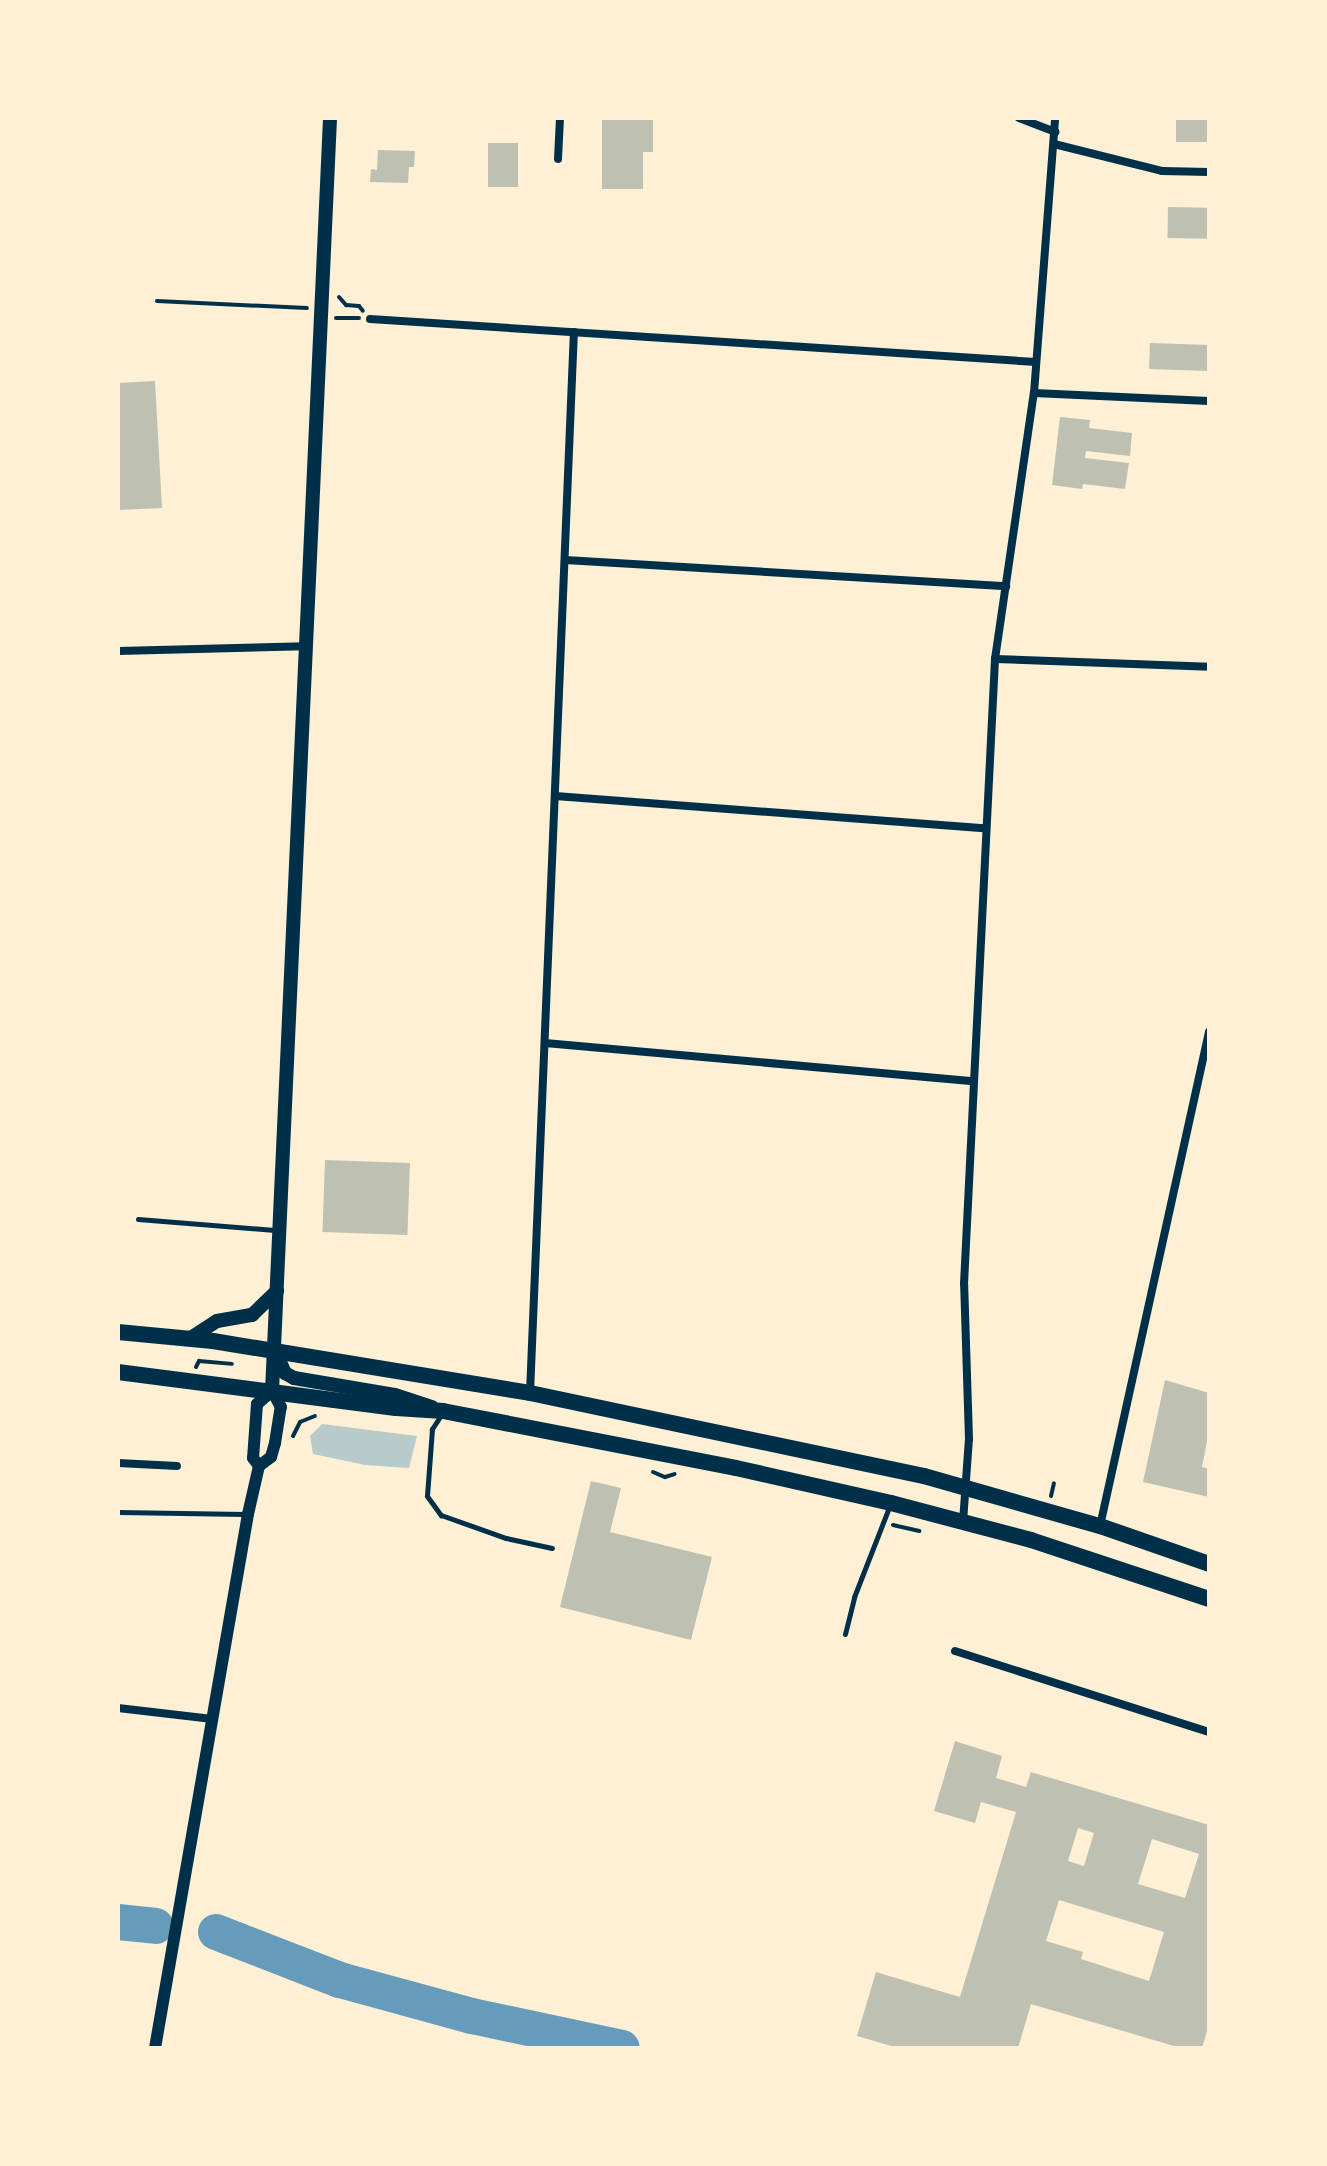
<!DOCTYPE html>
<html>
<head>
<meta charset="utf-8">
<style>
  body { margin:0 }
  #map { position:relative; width:1327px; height:2166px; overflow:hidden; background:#fdf0d5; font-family:"IBM Plex Serif",serif }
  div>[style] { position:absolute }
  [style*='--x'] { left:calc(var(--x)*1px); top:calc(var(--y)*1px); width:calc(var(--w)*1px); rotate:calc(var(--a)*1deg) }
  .green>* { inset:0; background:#b9caca }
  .river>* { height:36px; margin:-18px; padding:0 18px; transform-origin:18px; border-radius:18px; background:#669bbc }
  .building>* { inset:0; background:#bec0b2; transform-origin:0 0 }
  .path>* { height:4px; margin:-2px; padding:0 2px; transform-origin:2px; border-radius:2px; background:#003049 }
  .service>* { height:5px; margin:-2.5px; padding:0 2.5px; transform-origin:2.5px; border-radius:2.5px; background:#003049 }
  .minor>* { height:8px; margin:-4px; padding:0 4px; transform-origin:4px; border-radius:4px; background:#003049 }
  .tertiary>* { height:12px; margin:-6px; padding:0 6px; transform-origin:6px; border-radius:6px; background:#003049 }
  .secondary>* { height:14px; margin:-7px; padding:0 7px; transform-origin:7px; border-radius:7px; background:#003049 }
  .trunk>* { height:16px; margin:-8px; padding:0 8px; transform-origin:8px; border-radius:8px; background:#003049 }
  span { translate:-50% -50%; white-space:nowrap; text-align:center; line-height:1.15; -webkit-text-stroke:8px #fdf0d5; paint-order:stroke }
  .frame { position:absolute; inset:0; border:120px solid #fdf0d5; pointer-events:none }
</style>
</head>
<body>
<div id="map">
  <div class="green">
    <div style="clip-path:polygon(322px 1424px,417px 1436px,409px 1468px,365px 1465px,313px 1454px,310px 1436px)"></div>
  </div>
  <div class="river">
    <div style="--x:118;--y:1922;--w:38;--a:6"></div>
    <div style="--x:216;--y:1932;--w:133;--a:21.2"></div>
    <div style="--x:340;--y:1980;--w:137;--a:15.3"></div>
    <div style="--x:472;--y:2016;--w:153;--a:12"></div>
  </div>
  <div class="building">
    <div style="clip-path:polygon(602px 118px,653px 118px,653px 152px,643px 152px,643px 189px,602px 189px)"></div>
    <div style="left:1176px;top:118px;width:33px;height:24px"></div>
    <div style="left:488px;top:143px;width:30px;height:44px"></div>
    <div style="clip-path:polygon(378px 150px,415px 151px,414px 167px,409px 167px,408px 183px,370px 182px,371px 169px,377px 170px)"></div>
    <div style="left:1168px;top:207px;width:41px;height:31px;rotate:1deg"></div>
    <div style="left:1150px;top:343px;width:59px;height:26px;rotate:2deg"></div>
    <div style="clip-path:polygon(155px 381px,162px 508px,118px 510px,118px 383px)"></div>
    <div style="clip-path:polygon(1060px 417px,1090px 420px,1089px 428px,1132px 433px,1130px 456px,1086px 451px,1085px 458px,1129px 463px,1125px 489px,1083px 484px,1082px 489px,1052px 485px)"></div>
    <div style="left:325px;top:1160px;width:85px;height:72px;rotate:2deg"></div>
    <div style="clip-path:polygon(1165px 1380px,1209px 1393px,1209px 1431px,1202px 1467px,1209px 1469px,1209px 1497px,1143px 1482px)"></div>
    <div style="clip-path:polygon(591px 1481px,621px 1488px,610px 1532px,712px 1557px,691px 1640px,560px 1607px)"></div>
    <div style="clip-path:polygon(evenodd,955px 1741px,1002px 1756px,996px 1778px,1026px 1787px,1031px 1772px,1209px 1825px,1209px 2024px,1202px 2048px,1181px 2048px,1031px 2004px,1018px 2048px,898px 2048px,857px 2036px,876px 1972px,960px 1997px,1016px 1812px,981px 1802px,975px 1823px,934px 1811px,955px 1741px,1078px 1828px,1094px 1833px,1084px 1866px,1068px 1861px,1078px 1828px,955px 1741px,1152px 1839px,1199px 1854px,1185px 1898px,1138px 1884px,1152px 1839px,955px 1741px,1059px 1900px,1164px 1932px,1149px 1981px,1081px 1959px,1083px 1952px,1046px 1941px,1059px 1900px)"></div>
  </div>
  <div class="path">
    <div style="--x:339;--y:297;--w:11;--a:49"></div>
    <div style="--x:346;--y:305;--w:13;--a:4"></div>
    <div style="--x:359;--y:306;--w:6;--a:51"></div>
    <div style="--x:157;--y:301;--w:150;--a:2.7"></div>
    <div style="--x:336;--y:318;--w:23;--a:0"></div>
    <div style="--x:196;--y:1367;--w:7;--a:-63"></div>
    <div style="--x:199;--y:1361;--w:33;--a:5"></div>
    <div style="--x:293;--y:1436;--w:16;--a:-63"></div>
    <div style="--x:300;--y:1422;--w:16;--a:-22"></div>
    <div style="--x:653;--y:1472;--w:13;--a:23"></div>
    <div style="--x:665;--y:1477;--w:10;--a:-17"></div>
    <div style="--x:1051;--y:1496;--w:13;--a:-77"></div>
    <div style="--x:893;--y:1525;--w:27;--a:13"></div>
  </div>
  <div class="service">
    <div style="--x:138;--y:1219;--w:137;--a:4.6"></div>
    <div style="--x:441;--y:1415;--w:17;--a:123"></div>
    <div style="--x:432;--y:1429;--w:67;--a:94.3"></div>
    <div style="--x:427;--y:1496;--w:24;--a:54"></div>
    <div style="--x:441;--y:1515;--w:69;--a:19.5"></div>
    <div style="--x:506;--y:1538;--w:47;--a:12.3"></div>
    <div style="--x:118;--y:1512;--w:127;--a:0.9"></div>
    <div style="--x:845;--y:1634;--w:38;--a:-76"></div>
    <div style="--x:854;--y:1597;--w:97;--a:-68.7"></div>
  </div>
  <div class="minor">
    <div style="--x:1019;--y:118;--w:39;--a:21"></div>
    <div style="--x:1054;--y:144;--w:111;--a:14"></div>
    <div style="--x:1162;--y:171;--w:47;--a:1.2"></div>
    <div style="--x:558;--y:159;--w:41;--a:-87.2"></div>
    <div style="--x:370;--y:319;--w:667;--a:3.69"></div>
    <div style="--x:1034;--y:393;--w:175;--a:2.6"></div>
    <div style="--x:565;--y:560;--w:442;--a:3.4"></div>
    <div style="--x:118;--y:651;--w:186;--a:-1.5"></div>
    <div style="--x:995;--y:659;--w:214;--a:2.1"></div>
    <div style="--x:555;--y:796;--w:430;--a:4.3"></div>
    <div style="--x:545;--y:1043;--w:430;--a:5.1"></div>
    <div style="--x:530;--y:1393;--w:1062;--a:-87.63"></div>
    <div style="--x:118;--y:1463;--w:59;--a:2.9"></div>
    <div style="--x:963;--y:1522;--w:83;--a:-85.9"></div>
    <div style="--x:969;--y:1439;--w:155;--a:-91.8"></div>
    <div style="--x:964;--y:1284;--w:626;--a:-87.16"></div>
    <div style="--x:995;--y:659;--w:269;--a:-81.7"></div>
    <div style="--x:1034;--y:393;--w:276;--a:-85.6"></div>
    <div style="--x:1100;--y:1526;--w:506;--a:-77.56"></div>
    <div style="--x:955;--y:1651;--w:267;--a:17.7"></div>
    <div style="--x:118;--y:1708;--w:95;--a:6.7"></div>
  </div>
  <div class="tertiary">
    <div style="--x:155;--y:2048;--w:542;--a:-80.12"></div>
    <div style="--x:248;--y:1514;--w:49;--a:-77.1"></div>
    <div style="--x:259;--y:1466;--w:15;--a:-37"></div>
    <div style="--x:271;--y:1457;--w:15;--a:-74"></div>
    <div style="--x:275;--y:1443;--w:36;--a:-81"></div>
    <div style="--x:281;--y:1407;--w:18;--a:-119"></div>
    <div style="--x:272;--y:1391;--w:20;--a:139"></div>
    <div style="--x:257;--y:1404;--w:54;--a:94.2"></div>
    <div style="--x:253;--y:1458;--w:10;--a:53"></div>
  </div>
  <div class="secondary">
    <div style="--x:189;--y:1339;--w:33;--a:-33"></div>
    <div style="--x:217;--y:1321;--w:36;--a:-10"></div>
    <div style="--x:252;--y:1315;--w:35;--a:-44"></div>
    <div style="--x:277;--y:1355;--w:20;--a:66"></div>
    <div style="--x:285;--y:1373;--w:10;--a:29"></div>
    <div style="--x:294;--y:1378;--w:102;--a:9.6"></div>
    <div style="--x:395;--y:1395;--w:39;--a:18"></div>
    <div style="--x:272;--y:1391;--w:1274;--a:-87.39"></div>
  </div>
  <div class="trunk">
    <div style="--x:118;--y:1332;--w:95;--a:5.4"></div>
    <div style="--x:213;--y:1341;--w:321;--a:9.3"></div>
    <div style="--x:530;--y:1393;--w:403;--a:11.9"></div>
    <div style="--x:924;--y:1476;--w:183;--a:15.9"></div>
    <div style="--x:1100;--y:1526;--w:115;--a:19.2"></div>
    <div style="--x:118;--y:1372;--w:280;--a:7.4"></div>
    <div style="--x:396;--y:1408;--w:47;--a:3.7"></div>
    <div style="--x:443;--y:1411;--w:298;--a:11"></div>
    <div style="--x:736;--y:1468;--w:159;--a:12.7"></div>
    <div style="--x:891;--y:1503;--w:145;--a:14.8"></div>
    <div style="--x:1031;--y:1540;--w:188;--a:18.3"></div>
  </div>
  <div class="frame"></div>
</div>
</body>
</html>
